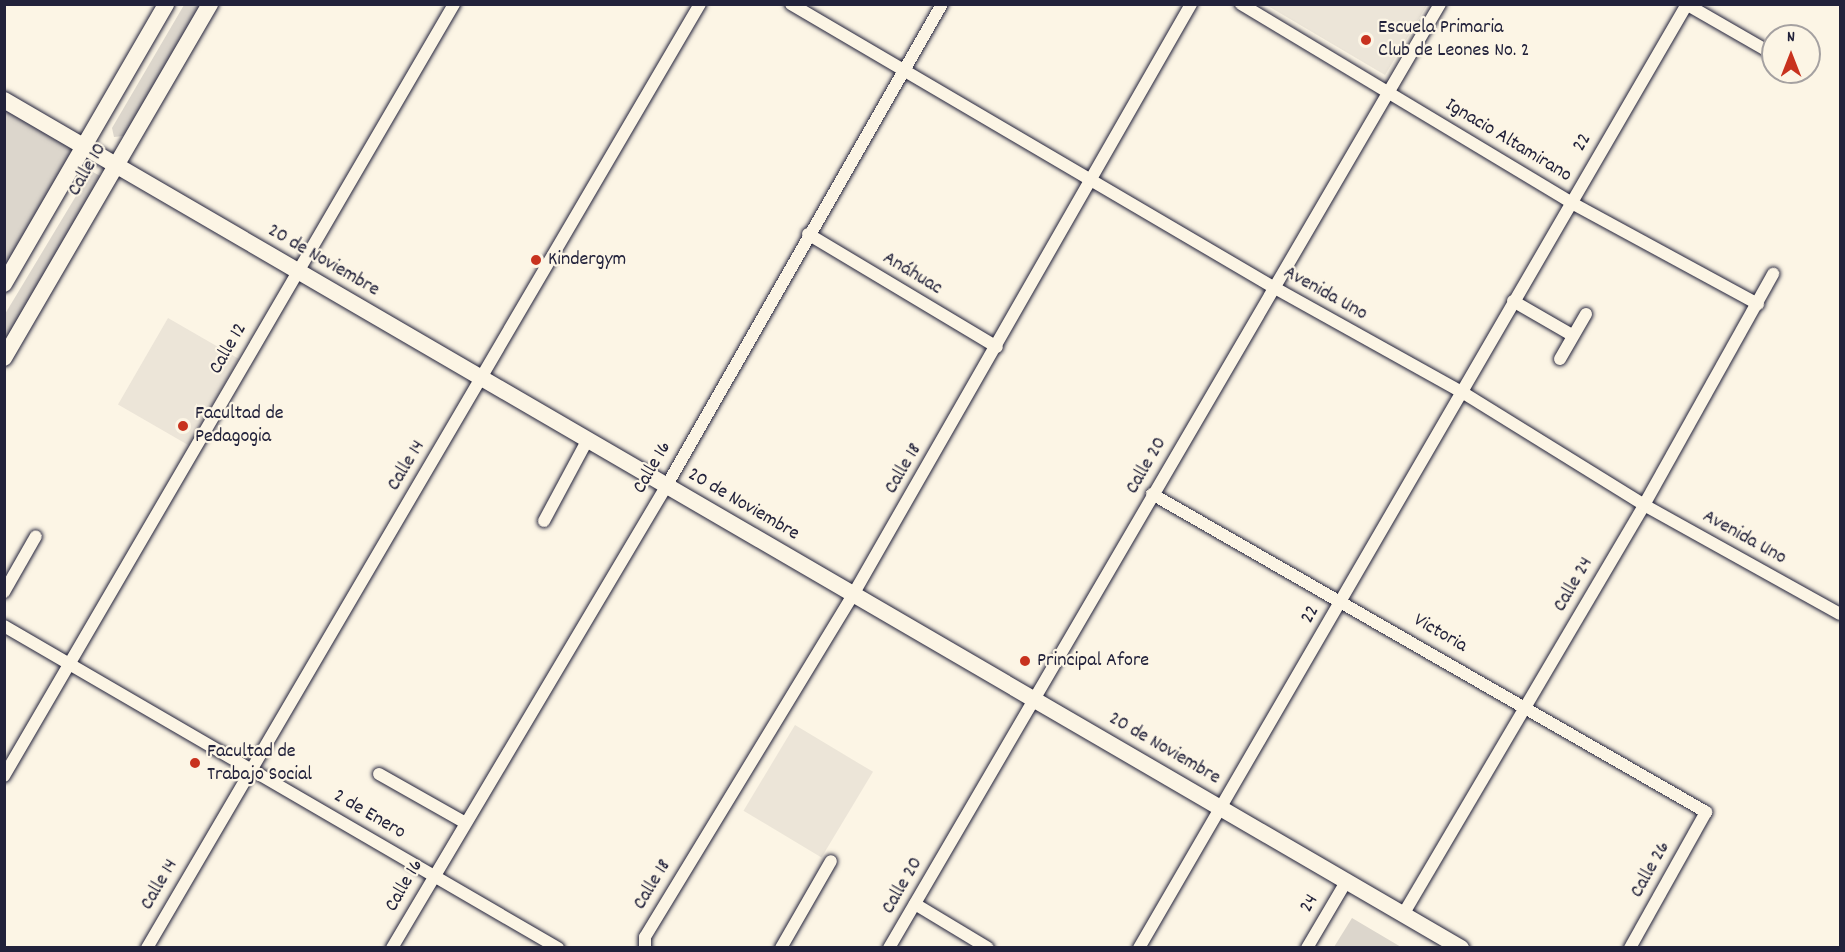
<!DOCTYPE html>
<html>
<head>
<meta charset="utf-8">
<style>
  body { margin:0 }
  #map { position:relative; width:1845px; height:952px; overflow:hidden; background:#fcf5e5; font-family:Dekko,sans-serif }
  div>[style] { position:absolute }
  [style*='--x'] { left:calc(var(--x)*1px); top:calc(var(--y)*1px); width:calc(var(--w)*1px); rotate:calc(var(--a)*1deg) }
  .built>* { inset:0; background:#ece5d8; transform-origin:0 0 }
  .green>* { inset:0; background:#dcd6cc }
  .roads { filter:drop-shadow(0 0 2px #22223b) drop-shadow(0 0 2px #22223b) }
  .street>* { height:12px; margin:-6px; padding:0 6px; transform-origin:6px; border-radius:6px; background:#fcf5e5 }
  .secondary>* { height:16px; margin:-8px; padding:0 8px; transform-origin:8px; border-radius:8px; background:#fcf5e5 }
  .dots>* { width:16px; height:16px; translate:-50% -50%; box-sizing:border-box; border:3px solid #fcf5e5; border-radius:50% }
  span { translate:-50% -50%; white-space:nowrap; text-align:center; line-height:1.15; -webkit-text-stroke:4.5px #fcf5e5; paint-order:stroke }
  .poi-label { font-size:20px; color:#22223b }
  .left { translate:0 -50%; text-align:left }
  .street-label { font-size:20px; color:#22223b }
  .frame { position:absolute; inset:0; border:6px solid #22223b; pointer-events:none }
  .north { position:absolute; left:1761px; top:24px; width:60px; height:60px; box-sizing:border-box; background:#fcf5e5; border:2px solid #a5a1a1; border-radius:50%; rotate:0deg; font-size:16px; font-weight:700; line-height:24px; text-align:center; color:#22223b }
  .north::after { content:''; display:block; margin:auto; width:21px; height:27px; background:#c8321e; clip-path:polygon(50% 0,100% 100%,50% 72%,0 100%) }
</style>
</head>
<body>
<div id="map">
  <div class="built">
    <div style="clip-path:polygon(1266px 5px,1427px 5px,1385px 75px)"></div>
    <div style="left:168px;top:318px;width:82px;height:100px;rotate:30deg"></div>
    <div style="left:795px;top:725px;width:91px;height:100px;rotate:31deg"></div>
  </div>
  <div class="green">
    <div style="clip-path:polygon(184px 5px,202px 5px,124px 136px,114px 137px,112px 128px)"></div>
    <div style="clip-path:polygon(5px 104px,79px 145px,5px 268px)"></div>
    <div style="clip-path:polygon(91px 171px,102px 177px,5px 345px,5px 314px)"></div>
    <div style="clip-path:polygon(1352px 918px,1401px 947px,1334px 947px)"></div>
  </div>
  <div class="roads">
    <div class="street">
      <div style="--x:791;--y:4;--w:559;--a:30.42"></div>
      <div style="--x:1273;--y:287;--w:216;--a:29.1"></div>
      <div style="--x:1462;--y:392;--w:214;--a:31.8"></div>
      <div style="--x:1644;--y:505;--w:224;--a:29.1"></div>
      <div style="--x:1241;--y:4;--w:384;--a:31"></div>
      <div style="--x:1570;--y:202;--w:214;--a:28.5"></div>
      <div style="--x:1686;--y:4;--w:100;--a:29.9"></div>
      <div style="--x:808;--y:234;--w:220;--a:30.9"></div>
      <div style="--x:1513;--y:301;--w:68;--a:30"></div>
      <div style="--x:1560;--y:359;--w:52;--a:-60"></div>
      <div style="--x:1152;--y:494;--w:639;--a:29.86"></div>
      <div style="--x:1706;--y:812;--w:156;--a:119.2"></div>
      <div style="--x:544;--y:521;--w:93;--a:-61.8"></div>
      <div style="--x:4;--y:592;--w:64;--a:-60.3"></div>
      <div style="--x:4;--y:626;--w:641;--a:30.17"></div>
      <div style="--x:379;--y:774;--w:98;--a:29.5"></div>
      <div style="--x:4;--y:776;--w:894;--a:-59.76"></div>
      <div style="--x:915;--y:904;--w:85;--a:31.1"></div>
      <div style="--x:1404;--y:913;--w:473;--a:-59.5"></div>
      <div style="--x:1644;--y:505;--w:265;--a:-60.8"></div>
      <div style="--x:147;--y:948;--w:1094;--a:-59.64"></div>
      <div style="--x:392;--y:948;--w:539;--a:-59.29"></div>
      <div style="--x:667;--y:485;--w:554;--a:-60.24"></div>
      <div style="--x:645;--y:948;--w:11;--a:-90"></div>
      <div style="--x:645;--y:937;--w:403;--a:-58.7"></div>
      <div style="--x:854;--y:593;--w:679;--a:-60.22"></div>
      <div style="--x:781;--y:948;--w:100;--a:-60.1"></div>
      <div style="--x:889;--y:948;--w:1093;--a:-59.73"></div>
      <div style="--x:1139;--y:948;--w:1092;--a:-59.86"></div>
      <div style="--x:1307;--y:948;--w:79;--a:-59.5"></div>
    </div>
    <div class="secondary">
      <div style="--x:4;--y:100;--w:1686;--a:30.2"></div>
      <div style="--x:4;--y:284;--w:323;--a:-59.9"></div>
      <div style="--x:4;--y:358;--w:410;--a:-59.8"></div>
    </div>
  </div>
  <div class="dots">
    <div style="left:1366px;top:40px;background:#c8321e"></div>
    <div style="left:536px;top:260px;background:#c8321e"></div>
    <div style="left:183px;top:426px;background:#c8321e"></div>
    <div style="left:1025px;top:661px;background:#c8321e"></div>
    <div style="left:195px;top:763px;background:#c8321e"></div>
  </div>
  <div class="poi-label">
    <span class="left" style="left:1378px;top:40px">Escuela Primaria<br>Club de Leones No. 2</span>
    <span class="left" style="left:548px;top:260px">Kindergym</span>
    <span class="left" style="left:195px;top:426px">Facultad de<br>Pedagogia</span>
    <span class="left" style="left:1037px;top:661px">Principal Afore</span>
    <span class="left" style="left:207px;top:764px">Facultad de<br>Trabajo Social</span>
  </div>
  <div class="street-label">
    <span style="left:1508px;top:141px;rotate:31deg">Ignacio Altamirano</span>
    <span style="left:1583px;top:143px;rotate:-59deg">22</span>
    <span style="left:88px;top:170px;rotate:-60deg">Calle 10</span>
    <span style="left:323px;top:261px;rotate:30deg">20 de Noviembre</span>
    <span style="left:912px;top:274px;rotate:31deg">Anáhuac</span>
    <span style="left:1325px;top:294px;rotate:29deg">Avenida Uno</span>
    <span style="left:229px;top:349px;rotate:-60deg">Calle 12</span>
    <span style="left:407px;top:466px;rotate:-59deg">Calle 14</span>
    <span style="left:1147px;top:466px;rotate:-60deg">Calle 20</span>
    <span style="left:653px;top:468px;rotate:-60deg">Calle 16</span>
    <span style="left:904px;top:469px;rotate:-60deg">Calle 18</span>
    <span style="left:743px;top:505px;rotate:30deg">20 de Noviembre</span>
    <span style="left:1744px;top:538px;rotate:29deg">Avenida Uno</span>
    <span style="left:1574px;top:585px;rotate:-60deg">Calle 24</span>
    <span style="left:1311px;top:615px;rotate:-60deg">22</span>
    <span style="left:1440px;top:634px;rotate:30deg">Victoria</span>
    <span style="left:1164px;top:749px;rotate:30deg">20 de Noviembre</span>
    <span style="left:369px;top:815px;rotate:30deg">2 de Enero</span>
    <span style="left:1651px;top:870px;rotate:-61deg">Calle 26</span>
    <span style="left:160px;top:885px;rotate:-60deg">Calle 14</span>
    <span style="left:653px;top:885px;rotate:-59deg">Calle 18</span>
    <span style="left:405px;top:886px;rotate:-60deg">Calle 16</span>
    <span style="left:903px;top:886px;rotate:-60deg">Calle 20</span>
    <span style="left:1310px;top:904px;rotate:-60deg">24</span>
  </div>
  <div class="frame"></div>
  <div class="north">N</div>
</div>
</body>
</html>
